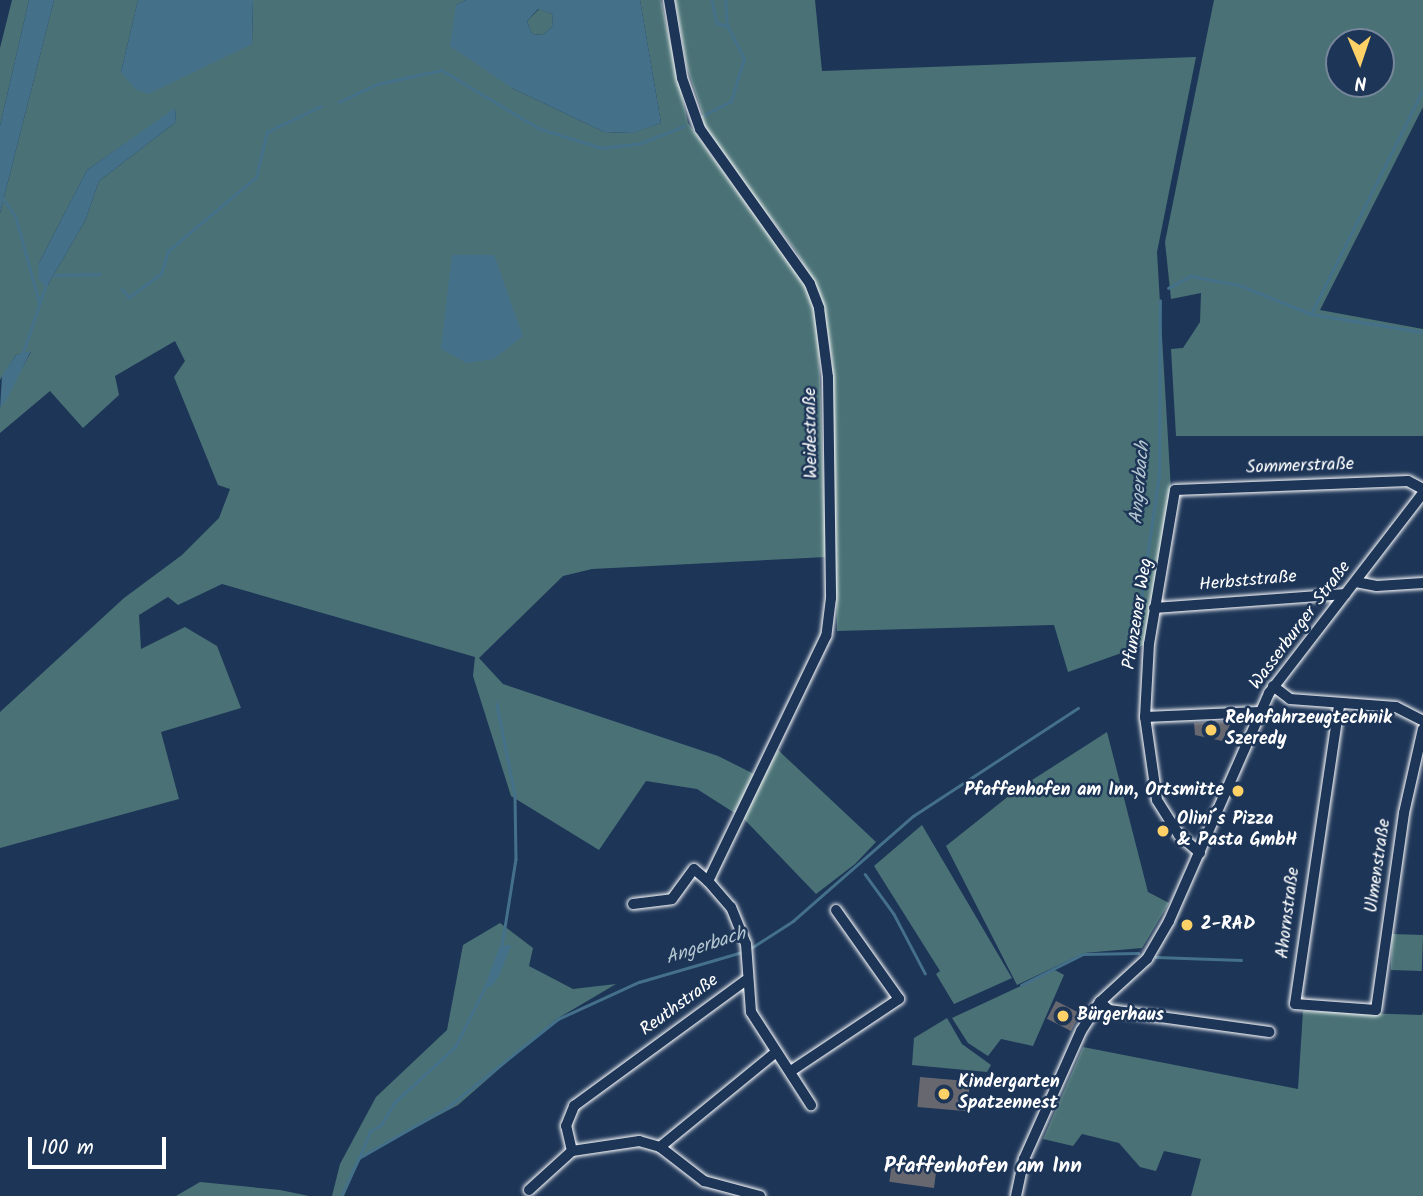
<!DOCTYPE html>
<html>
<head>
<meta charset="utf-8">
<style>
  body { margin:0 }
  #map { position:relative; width:1423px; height:1196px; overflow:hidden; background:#1d3557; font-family:Kalam,sans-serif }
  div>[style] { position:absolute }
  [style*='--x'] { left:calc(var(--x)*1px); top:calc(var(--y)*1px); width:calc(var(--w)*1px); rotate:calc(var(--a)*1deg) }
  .green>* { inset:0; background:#4a7276; transform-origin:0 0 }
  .water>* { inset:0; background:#44708a }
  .stream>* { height:2.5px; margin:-1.25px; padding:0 1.25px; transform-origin:1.25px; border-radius:1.25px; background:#44708a }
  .building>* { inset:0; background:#676770; transform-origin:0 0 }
  .roads { filter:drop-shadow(0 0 2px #fff) drop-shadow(0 0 2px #fff) }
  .minor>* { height:10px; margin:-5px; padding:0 5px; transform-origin:5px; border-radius:5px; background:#1d3557 }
  .dots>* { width:19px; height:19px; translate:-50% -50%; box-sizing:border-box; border:4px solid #1d3557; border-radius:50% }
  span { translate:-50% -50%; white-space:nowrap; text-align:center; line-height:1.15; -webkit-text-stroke:5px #1d3557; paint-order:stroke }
  .street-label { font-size:18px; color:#fff }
  .poi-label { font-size:18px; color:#fff; font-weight:700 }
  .left { translate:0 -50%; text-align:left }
  .right { translate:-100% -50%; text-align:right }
  .water-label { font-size:19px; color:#b4c6d0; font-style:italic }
  .quarter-label { font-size:21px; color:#fff; font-weight:700 }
  .north { position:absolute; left:1325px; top:28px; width:70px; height:70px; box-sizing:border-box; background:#1d3557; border:2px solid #77869a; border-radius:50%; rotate:178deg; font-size:19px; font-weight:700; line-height:28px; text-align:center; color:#fff }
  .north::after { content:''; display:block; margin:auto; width:24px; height:32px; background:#ffd166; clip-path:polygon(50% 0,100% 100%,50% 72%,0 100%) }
  .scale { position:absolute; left:28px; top:1137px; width:138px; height:32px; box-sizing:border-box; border:4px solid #fff; border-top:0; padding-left:9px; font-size:21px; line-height:24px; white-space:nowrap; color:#fff; -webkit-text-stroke:5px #1d3557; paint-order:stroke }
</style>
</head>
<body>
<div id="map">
  <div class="green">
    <div style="clip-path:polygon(12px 0,29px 0,0 126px,0 48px)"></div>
    <div style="clip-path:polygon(evenodd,54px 0,138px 0,121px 72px,252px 44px,253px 0,466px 0,456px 5px,512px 88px,604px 132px,632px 133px,661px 123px,640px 0,661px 0,688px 123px,809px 290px,818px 321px,826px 557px,592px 569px,563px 576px,479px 658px,503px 684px,718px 756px,762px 778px,778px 750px,876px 842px,855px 864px,816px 894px,744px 819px,697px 789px,646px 781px,599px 850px,511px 796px,473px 676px,475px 657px,222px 584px,178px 605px,168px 597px,139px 615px,141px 649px,185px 627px,217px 646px,241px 708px,161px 732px,179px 799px,0 848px,0 712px,124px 598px,182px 555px,219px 518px,230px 489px,218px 485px,174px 377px,185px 361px,175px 341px,115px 376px,119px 395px,83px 428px,50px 391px,0 433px,0 408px,31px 352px,16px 355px,0 380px,0 213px,54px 0,175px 109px,176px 122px,99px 181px,85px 221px,46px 288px,39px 263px,87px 170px,175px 109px)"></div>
    <div style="clip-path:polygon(675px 0,815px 0,822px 71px,1196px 57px,1157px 252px,1171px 490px,1144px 645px,1068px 672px,1054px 625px,837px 631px,832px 360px,821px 297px,796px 251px,710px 141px,697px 117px,703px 115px,687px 68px)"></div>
    <div style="clip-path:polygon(evenodd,1214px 0,1423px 0,1423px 107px,1320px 310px,1423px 329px,1423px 436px,1176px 436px,1171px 349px,1183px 348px,1200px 322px,1201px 293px,1171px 299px,1165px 242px,1214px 0,1381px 42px,1381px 84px,1339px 84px,1339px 42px,1381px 42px)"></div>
    <div style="clip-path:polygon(539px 9px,553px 14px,552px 27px,543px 35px,532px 34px,527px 21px)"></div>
    <div style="clip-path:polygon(1107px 732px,1148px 892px,1169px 903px,1142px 948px,1084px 953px,1017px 985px,946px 846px,1015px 791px)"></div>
    <div style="clip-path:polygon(922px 825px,1012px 978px,954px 1004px,936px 974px,940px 971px,874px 866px)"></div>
    <div style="clip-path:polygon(500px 923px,533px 948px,529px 966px,573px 989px,616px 984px,555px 1020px,458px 1105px,361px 1157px,344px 1196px,332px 1196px,340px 1164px,376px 1097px,447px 1030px,463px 945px)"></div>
    <div style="left:1392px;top:934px;width:31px;height:36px;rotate:2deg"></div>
    <div style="clip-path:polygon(1055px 970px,1064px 975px,1033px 1046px,1001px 1039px,988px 1056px,968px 1043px,952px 1018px)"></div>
    <div style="clip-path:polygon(1303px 1011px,1422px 1015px,1423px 1011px,1423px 1196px,1191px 1196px,1201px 1159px,1164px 1151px,1156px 1171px,1140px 1167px,1119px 1143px,1082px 1134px,1073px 1146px,1043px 1139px,1083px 1047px,1298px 1089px)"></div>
    <div style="clip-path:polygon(947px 1018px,962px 1044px,991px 1065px,987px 1072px,912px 1065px,914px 1038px)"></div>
    <div style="clip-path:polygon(200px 1182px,280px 1190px,309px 1196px,176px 1196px)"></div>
  </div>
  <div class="water">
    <div style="clip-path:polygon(29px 0,54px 0,0 213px,0 126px)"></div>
    <div style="clip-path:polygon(138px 0,253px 0,252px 44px,148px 94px,135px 89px,121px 72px)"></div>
    <div style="clip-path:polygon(evenodd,466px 0,640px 0,661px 123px,633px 133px,604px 132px,512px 88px,450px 46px,456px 5px,466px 0,538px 9px,553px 14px,552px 27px,543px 35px,532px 34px,527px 21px,538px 9px)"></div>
    <div style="clip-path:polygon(175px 108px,176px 122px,99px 181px,85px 221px,46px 288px,38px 278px,39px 263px,87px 170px)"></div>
    <div style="clip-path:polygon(452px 255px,494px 255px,523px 336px,494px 359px,467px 363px,441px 349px)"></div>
    <div style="clip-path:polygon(31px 351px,8px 397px,0 408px,2px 376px,16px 355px)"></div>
    <div style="clip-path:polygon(511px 945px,499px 976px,491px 987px,485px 985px,500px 946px)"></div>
  </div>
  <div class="stream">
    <div style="--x:712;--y:0;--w:24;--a:78"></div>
    <div style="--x:717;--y:23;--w:10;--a:17"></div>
    <div style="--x:339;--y:102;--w:42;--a:-25.3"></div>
    <div style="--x:377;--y:84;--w:66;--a:-12.2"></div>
    <div style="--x:442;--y:70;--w:112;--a:31.1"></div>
    <div style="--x:538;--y:128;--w:67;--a:17.4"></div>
    <div style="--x:602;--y:148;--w:39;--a:-7"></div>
    <div style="--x:641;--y:143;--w:46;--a:-21.6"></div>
    <div style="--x:704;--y:115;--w:30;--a:-27"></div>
    <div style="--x:731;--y:101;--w:44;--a:-72.8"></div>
    <div style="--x:744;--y:59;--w:37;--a:-117"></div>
    <div style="--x:727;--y:26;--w:26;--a:-94"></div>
    <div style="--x:0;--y:194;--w:28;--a:55"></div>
    <div style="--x:16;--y:217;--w:90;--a:74.6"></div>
    <div style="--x:55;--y:275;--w:45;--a:-1.3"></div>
    <div style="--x:1168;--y:288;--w:26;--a:-28"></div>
    <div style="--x:1191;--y:276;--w:49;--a:10.6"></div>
    <div style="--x:1239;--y:285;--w:78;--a:21.9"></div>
    <div style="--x:1311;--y:314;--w:113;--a:9.1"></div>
    <div style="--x:122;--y:289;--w:11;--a:49"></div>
    <div style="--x:129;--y:297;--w:39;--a:-36"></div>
    <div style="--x:161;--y:274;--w:24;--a:-73"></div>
    <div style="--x:168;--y:251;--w:115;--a:-40.1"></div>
    <div style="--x:256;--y:177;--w:46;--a:-76.3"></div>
    <div style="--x:267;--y:132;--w:60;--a:-25.7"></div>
    <div style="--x:1311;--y:314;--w:251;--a:-63.5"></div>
    <div style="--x:22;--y:355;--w:74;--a:-71.1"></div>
    <div style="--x:1122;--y:664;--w:62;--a:-73"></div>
    <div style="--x:1140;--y:605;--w:132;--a:-81.7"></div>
    <div style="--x:1159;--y:474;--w:173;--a:-89.7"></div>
    <div style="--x:497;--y:704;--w:94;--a:78.9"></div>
    <div style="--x:515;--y:796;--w:63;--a:89.1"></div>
    <div style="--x:516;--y:859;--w:88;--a:99.1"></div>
    <div style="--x:865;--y:874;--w:49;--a:54.1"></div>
    <div style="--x:894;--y:914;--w:67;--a:62.3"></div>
    <div style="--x:748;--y:950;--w:54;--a:-32.8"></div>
    <div style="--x:793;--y:921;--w:159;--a:-41.2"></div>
    <div style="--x:913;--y:816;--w:197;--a:-33.2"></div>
    <div style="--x:1156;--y:957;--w:85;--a:2"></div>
    <div style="--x:1021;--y:985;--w:69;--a:-26.6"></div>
    <div style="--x:1083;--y:954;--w:55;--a:-1"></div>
    <div style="--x:360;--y:1156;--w:27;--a:-68"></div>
    <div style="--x:370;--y:1131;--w:13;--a:-29"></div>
    <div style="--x:381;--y:1125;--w:26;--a:-59"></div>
    <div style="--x:394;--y:1103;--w:83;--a:-42.6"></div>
    <div style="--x:455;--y:1047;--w:69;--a:-63.4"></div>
    <div style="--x:341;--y:1196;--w:42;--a:-64.7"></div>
    <div style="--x:359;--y:1158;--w:103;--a:-29.8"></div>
    <div style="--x:448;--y:1107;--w:141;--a:-38.7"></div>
    <div style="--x:558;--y:1019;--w:89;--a:-24.6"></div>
    <div style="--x:639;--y:982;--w:107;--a:-16.2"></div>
  </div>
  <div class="building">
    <div style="clip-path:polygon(1224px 721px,1230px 725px,1222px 741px,1195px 735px,1194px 723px)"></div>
    <div style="left:1056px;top:1001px;width:27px;height:20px;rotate:27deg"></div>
    <div style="left:920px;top:1077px;width:50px;height:30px;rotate:5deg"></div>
    <div style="left:892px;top:1163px;width:45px;height:19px;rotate:8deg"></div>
  </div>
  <div class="roads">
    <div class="minor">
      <div style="--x:669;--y:0;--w:79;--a:80.5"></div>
      <div style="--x:682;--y:78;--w:54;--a:70.6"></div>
      <div style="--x:700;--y:129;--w:190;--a:54.6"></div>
      <div style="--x:810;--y:284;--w:26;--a:69"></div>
      <div style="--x:819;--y:308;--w:70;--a:82.6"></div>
      <div style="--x:828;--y:377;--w:221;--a:89.2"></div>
      <div style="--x:831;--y:598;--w:38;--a:97"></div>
      <div style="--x:826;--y:636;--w:272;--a:115.7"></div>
      <div style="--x:1356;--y:582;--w:21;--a:11"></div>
      <div style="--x:1377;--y:586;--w:46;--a:-3.7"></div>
      <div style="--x:1154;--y:608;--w:192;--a:-4.2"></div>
      <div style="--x:1273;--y:686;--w:21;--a:37"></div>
      <div style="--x:1290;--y:699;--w:106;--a:4.3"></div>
      <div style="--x:1396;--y:707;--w:30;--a:27"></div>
      <div style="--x:1339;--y:706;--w:301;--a:98.4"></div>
      <div style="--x:1295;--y:1004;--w:81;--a:4.2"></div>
      <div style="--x:1376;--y:1010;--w:199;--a:-81.9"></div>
      <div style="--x:1404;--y:813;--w:86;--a:-77.3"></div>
      <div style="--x:1145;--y:717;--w:114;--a:-2.5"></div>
      <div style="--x:1200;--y:853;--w:28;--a:-139"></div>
      <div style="--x:1179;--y:835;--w:41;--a:-122.2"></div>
      <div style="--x:1157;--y:800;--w:84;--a:-98.2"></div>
      <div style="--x:1145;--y:717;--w:73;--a:-86.9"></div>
      <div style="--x:1149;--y:644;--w:156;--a:-80.4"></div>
      <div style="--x:1175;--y:490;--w:233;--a:-2.2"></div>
      <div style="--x:1408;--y:481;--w:17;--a:28"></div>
      <div style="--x:633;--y:904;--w:39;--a:-7"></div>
      <div style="--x:672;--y:899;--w:37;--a:-54"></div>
      <div style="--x:694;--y:869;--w:18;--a:41"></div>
      <div style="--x:708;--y:881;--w:35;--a:49"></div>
      <div style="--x:731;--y:907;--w:40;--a:68"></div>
      <div style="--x:746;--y:944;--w:68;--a:85.8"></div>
      <div style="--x:751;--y:1012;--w:111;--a:57.2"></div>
      <div style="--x:1100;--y:1002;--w:12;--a:42"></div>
      <div style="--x:1109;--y:1010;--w:162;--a:7.8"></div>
      <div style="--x:791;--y:1071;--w:130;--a:-33.7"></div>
      <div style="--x:899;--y:999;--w:109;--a:-125.3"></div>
      <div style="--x:660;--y:1147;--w:150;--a:-39.3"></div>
      <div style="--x:572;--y:1151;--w:26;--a:-103"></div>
      <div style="--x:566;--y:1126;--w:22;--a:-68"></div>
      <div style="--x:574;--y:1106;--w:212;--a:-36.2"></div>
      <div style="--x:529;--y:1190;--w:58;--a:-42.2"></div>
      <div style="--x:572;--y:1151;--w:68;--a:-8.5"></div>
      <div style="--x:639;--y:1141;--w:22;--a:16"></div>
      <div style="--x:660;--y:1147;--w:56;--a:37.7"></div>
      <div style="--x:704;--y:1181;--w:58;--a:15"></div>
      <div style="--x:1016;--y:1196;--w:38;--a:-78"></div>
      <div style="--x:1024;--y:1159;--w:140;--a:-66"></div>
      <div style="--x:1081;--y:1031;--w:35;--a:-57"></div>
      <div style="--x:1100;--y:1002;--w:64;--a:-42.5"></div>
      <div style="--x:1147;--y:959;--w:44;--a:-59.9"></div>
      <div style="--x:1169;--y:921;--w:249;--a:-66.3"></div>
      <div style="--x:1269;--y:693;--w:252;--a:-52.4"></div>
    </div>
  </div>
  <div class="dots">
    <div style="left:1211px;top:730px;background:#ffd166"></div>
    <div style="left:1238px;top:791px;background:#ffd166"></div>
    <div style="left:1163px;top:831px;background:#ffd166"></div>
    <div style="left:1187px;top:925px;background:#ffd166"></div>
    <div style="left:1063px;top:1016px;background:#ffd166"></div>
    <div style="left:944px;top:1094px;background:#ffd166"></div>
  </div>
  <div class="street-label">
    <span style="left:812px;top:433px;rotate:-91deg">Weidestraße</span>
    <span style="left:1300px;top:467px;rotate:-2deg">Sommerstraße</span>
    <span style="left:1248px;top:582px;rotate:-5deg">Herbststraße</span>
    <span style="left:1139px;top:614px;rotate:-81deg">Pfunzener Weg</span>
    <span style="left:1301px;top:626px;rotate:-53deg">Wasserburger Straße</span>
    <span style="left:1379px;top:866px;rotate:-82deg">Ulmenstraße</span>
    <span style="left:1289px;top:913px;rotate:-83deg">Ahornstraße</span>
    <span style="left:680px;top:1006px;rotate:-36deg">Reuthstraße</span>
  </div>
  <div class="poi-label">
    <span class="left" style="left:1225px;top:730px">Rehafahrzeugtechnik<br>Szeredy</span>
    <span class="right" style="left:1224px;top:791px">Pfaffenhofen am Inn, Ortsmitte</span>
    <span class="left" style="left:1177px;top:831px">Olini´s Pizza<br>&amp; Pasta GmbH</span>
    <span class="left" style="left:1201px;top:925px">2-RAD</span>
    <span class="left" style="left:1077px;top:1016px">Bürgerhaus</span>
    <span class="left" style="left:958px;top:1094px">Kindergarten<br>Spatzennest</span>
  </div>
  <div class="water-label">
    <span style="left:1141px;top:483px;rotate:-85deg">Angerbach</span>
    <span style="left:706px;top:947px;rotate:-18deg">Angerbach</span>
  </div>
  <div class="quarter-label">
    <span style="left:983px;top:1167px">Pfaffenhofen am Inn</span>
  </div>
  <div class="north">N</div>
  <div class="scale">100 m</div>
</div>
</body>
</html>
